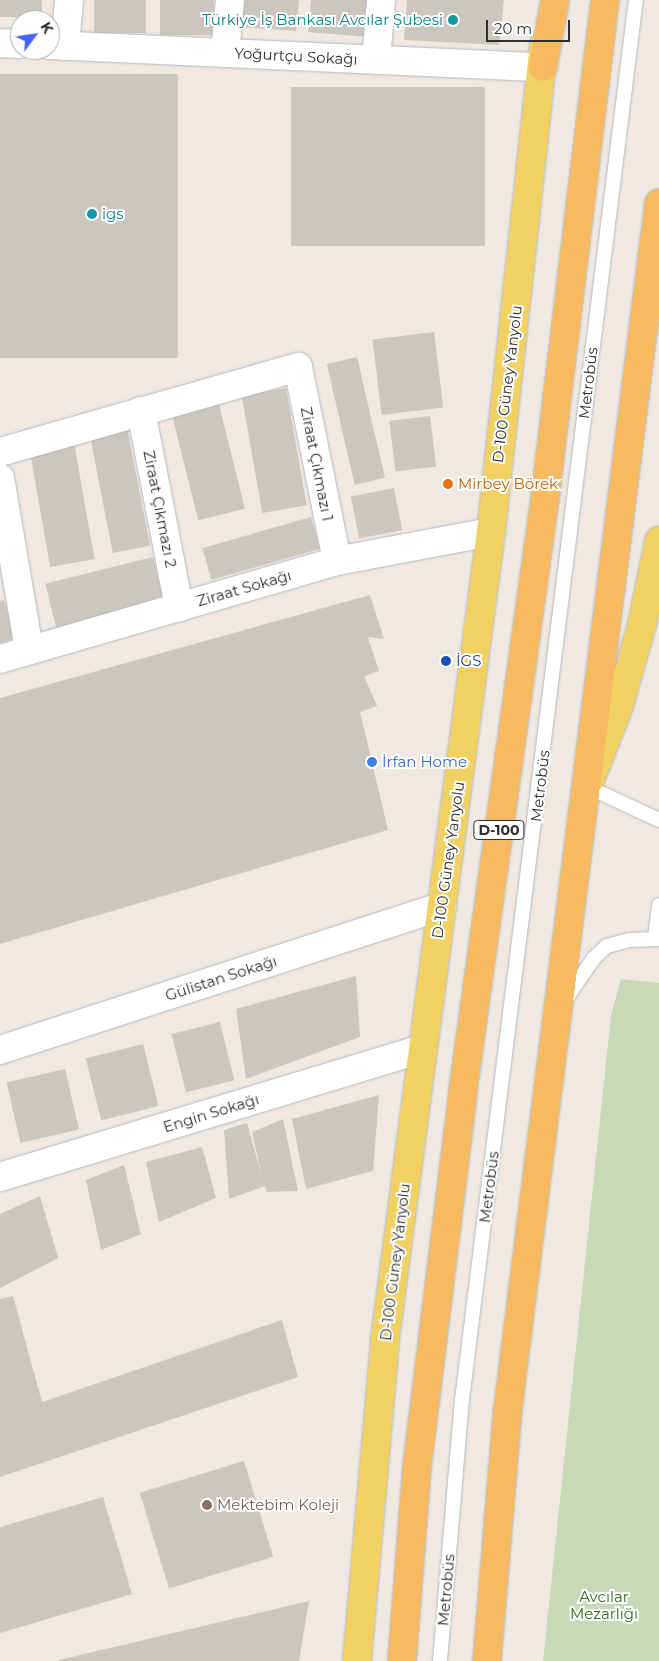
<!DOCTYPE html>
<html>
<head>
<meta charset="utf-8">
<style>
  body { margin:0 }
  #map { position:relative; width:659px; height:1661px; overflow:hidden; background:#efe9e1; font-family:Montserrat,sans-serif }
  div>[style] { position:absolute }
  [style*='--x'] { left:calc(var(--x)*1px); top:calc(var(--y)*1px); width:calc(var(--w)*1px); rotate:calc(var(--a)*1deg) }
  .cemetery>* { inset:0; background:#c8d9b8 }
  .building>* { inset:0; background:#cbc7bf; transform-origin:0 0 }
  .roads { filter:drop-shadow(0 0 1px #b4b7c1) drop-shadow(0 0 1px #b4b7c1) }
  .service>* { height:14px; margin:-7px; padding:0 7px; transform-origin:7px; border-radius:7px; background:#fff }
  .minor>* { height:28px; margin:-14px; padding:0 14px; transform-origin:14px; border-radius:14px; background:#fff }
  .primary>* { height:28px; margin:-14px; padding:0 14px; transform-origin:14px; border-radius:14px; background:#f2d163 }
  .trunk>* { height:28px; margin:-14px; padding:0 14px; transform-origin:14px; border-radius:14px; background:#f8ba60 }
  .dots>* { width:14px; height:14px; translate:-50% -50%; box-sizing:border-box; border:2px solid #fff; border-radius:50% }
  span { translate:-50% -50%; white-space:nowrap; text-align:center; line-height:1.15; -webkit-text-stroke:4px #fff; paint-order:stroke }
  .shield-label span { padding:1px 4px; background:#fff; border:1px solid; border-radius:4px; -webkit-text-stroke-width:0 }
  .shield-label { font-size:14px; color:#2e2e2e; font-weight:700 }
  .culture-label { font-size:15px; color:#0d838f }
  .right { translate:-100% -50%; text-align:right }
  .left { translate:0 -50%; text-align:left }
  .street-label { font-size:15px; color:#2e2e2e }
  .food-label { font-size:15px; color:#c56008 }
  .transit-label { font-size:15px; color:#164399 }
  .shop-label { font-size:15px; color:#366cbe }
  .education-label { font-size:15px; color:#785e54 }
  .park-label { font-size:15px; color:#2c6e1b }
  .north { position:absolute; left:10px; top:10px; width:50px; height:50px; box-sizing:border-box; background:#fff; border:1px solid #ababab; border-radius:50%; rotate:59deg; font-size:14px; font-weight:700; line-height:20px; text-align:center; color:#2e2e2e }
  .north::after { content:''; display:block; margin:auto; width:18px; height:22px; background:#4264fb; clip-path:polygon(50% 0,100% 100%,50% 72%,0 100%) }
  .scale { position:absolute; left:486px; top:20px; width:84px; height:22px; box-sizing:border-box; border:2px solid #2e2e2e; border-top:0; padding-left:6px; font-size:15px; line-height:18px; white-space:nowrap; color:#2e2e2e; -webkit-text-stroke:4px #fff; paint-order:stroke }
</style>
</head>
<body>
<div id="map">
  <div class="cemetery">
    <div style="clip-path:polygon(621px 979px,659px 983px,659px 1661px,543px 1661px,611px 1015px)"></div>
  </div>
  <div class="building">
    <div style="left:0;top:0;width:42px;height:17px"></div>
    <div style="left:94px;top:0;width:52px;height:33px"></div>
    <div style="left:160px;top:0;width:54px;height:35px"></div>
    <div style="clip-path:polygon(245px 0,299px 0,296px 31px,242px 27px)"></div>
    <div style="clip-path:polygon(311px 0,370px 0,368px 37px,308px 32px)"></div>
    <div style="clip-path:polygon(407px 0,504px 0,499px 45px,404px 40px)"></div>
    <div style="left:0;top:74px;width:178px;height:284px"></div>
    <div style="left:485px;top:87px;width:159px;height:194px;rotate:90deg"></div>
    <div style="left:434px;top:332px;width:76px;height:62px;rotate:83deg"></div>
    <div style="left:357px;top:357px;width:124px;height:31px;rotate:77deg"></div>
    <div style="left:286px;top:388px;width:119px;height:45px;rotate:80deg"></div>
    <div style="left:218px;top:401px;width:111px;height:48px;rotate:76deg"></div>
    <div style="left:430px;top:416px;width:51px;height:41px;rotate:83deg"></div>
    <div style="left:126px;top:422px;width:126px;height:38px;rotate:79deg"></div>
    <div style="left:73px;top:437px;width:124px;height:45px;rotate:80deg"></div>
    <div style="left:394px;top:488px;width:43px;height:44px;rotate:79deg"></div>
    <div style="left:311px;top:517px;width:33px;height:113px;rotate:74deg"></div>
    <div style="left:153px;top:557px;width:45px;height:111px;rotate:76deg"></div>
    <div style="clip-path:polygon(370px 595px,384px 639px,368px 637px,379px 671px,364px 676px,377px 706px,360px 712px,388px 830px,0 944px,0 698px)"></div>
    <div style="clip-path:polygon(4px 600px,15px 638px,0 643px,0 601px)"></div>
    <div style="clip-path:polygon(356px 976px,360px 1037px,246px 1079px,236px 1009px)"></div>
    <div style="left:220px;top:1022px;width:60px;height:50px;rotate:76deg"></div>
    <div style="left:143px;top:1044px;width:64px;height:59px;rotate:76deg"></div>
    <div style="left:65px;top:1069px;width:62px;height:60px;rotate:77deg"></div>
    <div style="clip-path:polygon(379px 1095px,373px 1171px,306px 1189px,292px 1119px)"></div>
    <div style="clip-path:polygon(283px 1119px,298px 1191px,266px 1192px,265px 1186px,229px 1199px,224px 1130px,247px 1123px,262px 1177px,252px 1132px)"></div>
    <div style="clip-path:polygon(202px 1147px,216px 1198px,159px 1222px,146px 1162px)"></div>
    <div style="clip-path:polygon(124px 1165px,141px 1234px,101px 1250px,86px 1180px)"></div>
    <div style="clip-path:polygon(40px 1196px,58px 1258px,0 1288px,0 1214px)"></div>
    <div style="clip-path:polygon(13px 1296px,42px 1402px,282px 1320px,298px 1377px,0 1477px,0 1299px)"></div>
    <div style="left:244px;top:1461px;width:100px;height:109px;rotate:73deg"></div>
    <div style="clip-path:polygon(103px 1497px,132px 1594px,0 1633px,0 1527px)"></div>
    <div style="clip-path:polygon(309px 1601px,299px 1661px,59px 1661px,59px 1660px)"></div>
  </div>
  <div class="roads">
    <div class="service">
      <div style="--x:588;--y:787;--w:78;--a:24.9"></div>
      <div style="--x:655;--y:938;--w:33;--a:-83"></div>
      <div style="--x:565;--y:1000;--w:51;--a:-55.4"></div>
      <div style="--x:594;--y:958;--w:18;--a:-43"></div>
      <div style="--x:607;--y:946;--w:23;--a:-15"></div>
      <div style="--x:629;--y:940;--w:30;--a:-2"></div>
      <div style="--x:440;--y:1661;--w:262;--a:-85.2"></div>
      <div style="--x:462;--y:1400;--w:1411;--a:-82.92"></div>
    </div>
    <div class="minor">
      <div style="--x:0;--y:43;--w:20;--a:3"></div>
      <div style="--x:50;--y:45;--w:493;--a:2.6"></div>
      <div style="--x:65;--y:46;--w:46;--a:-85"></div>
      <div style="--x:225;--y:53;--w:53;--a:-84.6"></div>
      <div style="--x:376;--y:60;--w:60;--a:-85.2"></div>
      <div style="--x:141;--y:411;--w:200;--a:79"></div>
      <div style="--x:0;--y:452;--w:310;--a:-15.9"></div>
      <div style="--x:298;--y:367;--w:198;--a:78.6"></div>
      <div style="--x:0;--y:478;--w:174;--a:80.4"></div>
      <div style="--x:0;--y:659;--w:351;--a:-16.2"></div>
      <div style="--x:337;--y:561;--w:157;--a:-10.7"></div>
      <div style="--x:0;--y:1050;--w:465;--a:-18"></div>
      <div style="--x:0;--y:1177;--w:441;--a:-16.9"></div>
    </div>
    <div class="primary">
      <div style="--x:591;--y:778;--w:77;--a:-68.7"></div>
      <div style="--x:619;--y:706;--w:85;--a:-74.3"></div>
      <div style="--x:642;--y:624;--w:85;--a:-78.4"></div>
      <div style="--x:357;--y:1661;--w:323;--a:-85"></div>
      <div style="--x:385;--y:1339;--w:814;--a:-82.52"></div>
      <div style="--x:491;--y:532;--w:491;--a:-83.8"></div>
    </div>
    <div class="trunk">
      <div style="--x:543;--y:67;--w:68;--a:-79.8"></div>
      <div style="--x:402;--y:1661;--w:195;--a:-85.6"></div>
      <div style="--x:417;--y:1467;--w:380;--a:-83"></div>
      <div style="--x:463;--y:1090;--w:598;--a:-82.11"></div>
      <div style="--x:545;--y:498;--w:502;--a:-83.13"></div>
      <div style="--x:487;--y:1661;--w:254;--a:-85.3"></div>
      <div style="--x:508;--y:1408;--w:1214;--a:-82.86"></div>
    </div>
  </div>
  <div class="dots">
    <div style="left:453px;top:20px;background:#0f9aa8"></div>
    <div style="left:92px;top:214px;background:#0f9aa8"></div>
    <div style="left:448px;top:484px;background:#e8710a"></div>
    <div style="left:446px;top:661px;background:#1a4fb4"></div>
    <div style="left:372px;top:762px;background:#3f7fe0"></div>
    <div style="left:207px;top:1505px;background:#8d6e63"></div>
  </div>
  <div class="shield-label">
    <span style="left:499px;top:830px">D-100</span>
  </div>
  <div class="culture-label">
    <span class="right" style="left:443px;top:20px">Türkiye İş Bankası Avcılar Şubesi</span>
    <span class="left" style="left:102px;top:214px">igs</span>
  </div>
  <div class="street-label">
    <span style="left:296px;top:56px;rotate:3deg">Yoğurtçu Sokağı</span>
    <span style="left:588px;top:383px;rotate:-83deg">Metrobüs</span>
    <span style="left:507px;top:384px;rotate:-83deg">D-100 Güney Yanyolu</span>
    <span style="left:317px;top:464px;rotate:79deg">Ziraat Çıkmazı 1</span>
    <span style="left:160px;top:509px;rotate:79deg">Ziraat Çıkmazı 2</span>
    <span style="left:244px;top:588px;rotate:-16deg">Ziraat Sokağı</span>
    <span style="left:540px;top:786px;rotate:-83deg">Metrobüs</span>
    <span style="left:448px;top:860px;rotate:-82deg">D-100 Güney Yanyolu</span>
    <span style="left:221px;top:978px;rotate:-18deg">Gülistan Sokağı</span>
    <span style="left:211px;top:1113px;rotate:-17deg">Engin Sokağı</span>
    <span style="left:489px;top:1187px;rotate:-83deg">Metrobüs</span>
    <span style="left:395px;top:1262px;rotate:-83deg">D-100 Güney Yanyolu</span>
    <span style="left:446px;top:1590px;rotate:-85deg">Metrobüs</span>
  </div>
  <div class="food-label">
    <span class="left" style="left:458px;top:484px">Mirbey Börek</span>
  </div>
  <div class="transit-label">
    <span class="left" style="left:456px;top:661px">İGS</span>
  </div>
  <div class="shop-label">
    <span class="left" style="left:382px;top:762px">İrfan Home</span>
  </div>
  <div class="education-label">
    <span class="left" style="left:217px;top:1505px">Mektebim Koleji</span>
  </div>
  <div class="park-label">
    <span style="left:604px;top:1605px">Avcılar<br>Mezarlığı</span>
  </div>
  <div class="north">K</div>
  <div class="scale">20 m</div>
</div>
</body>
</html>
